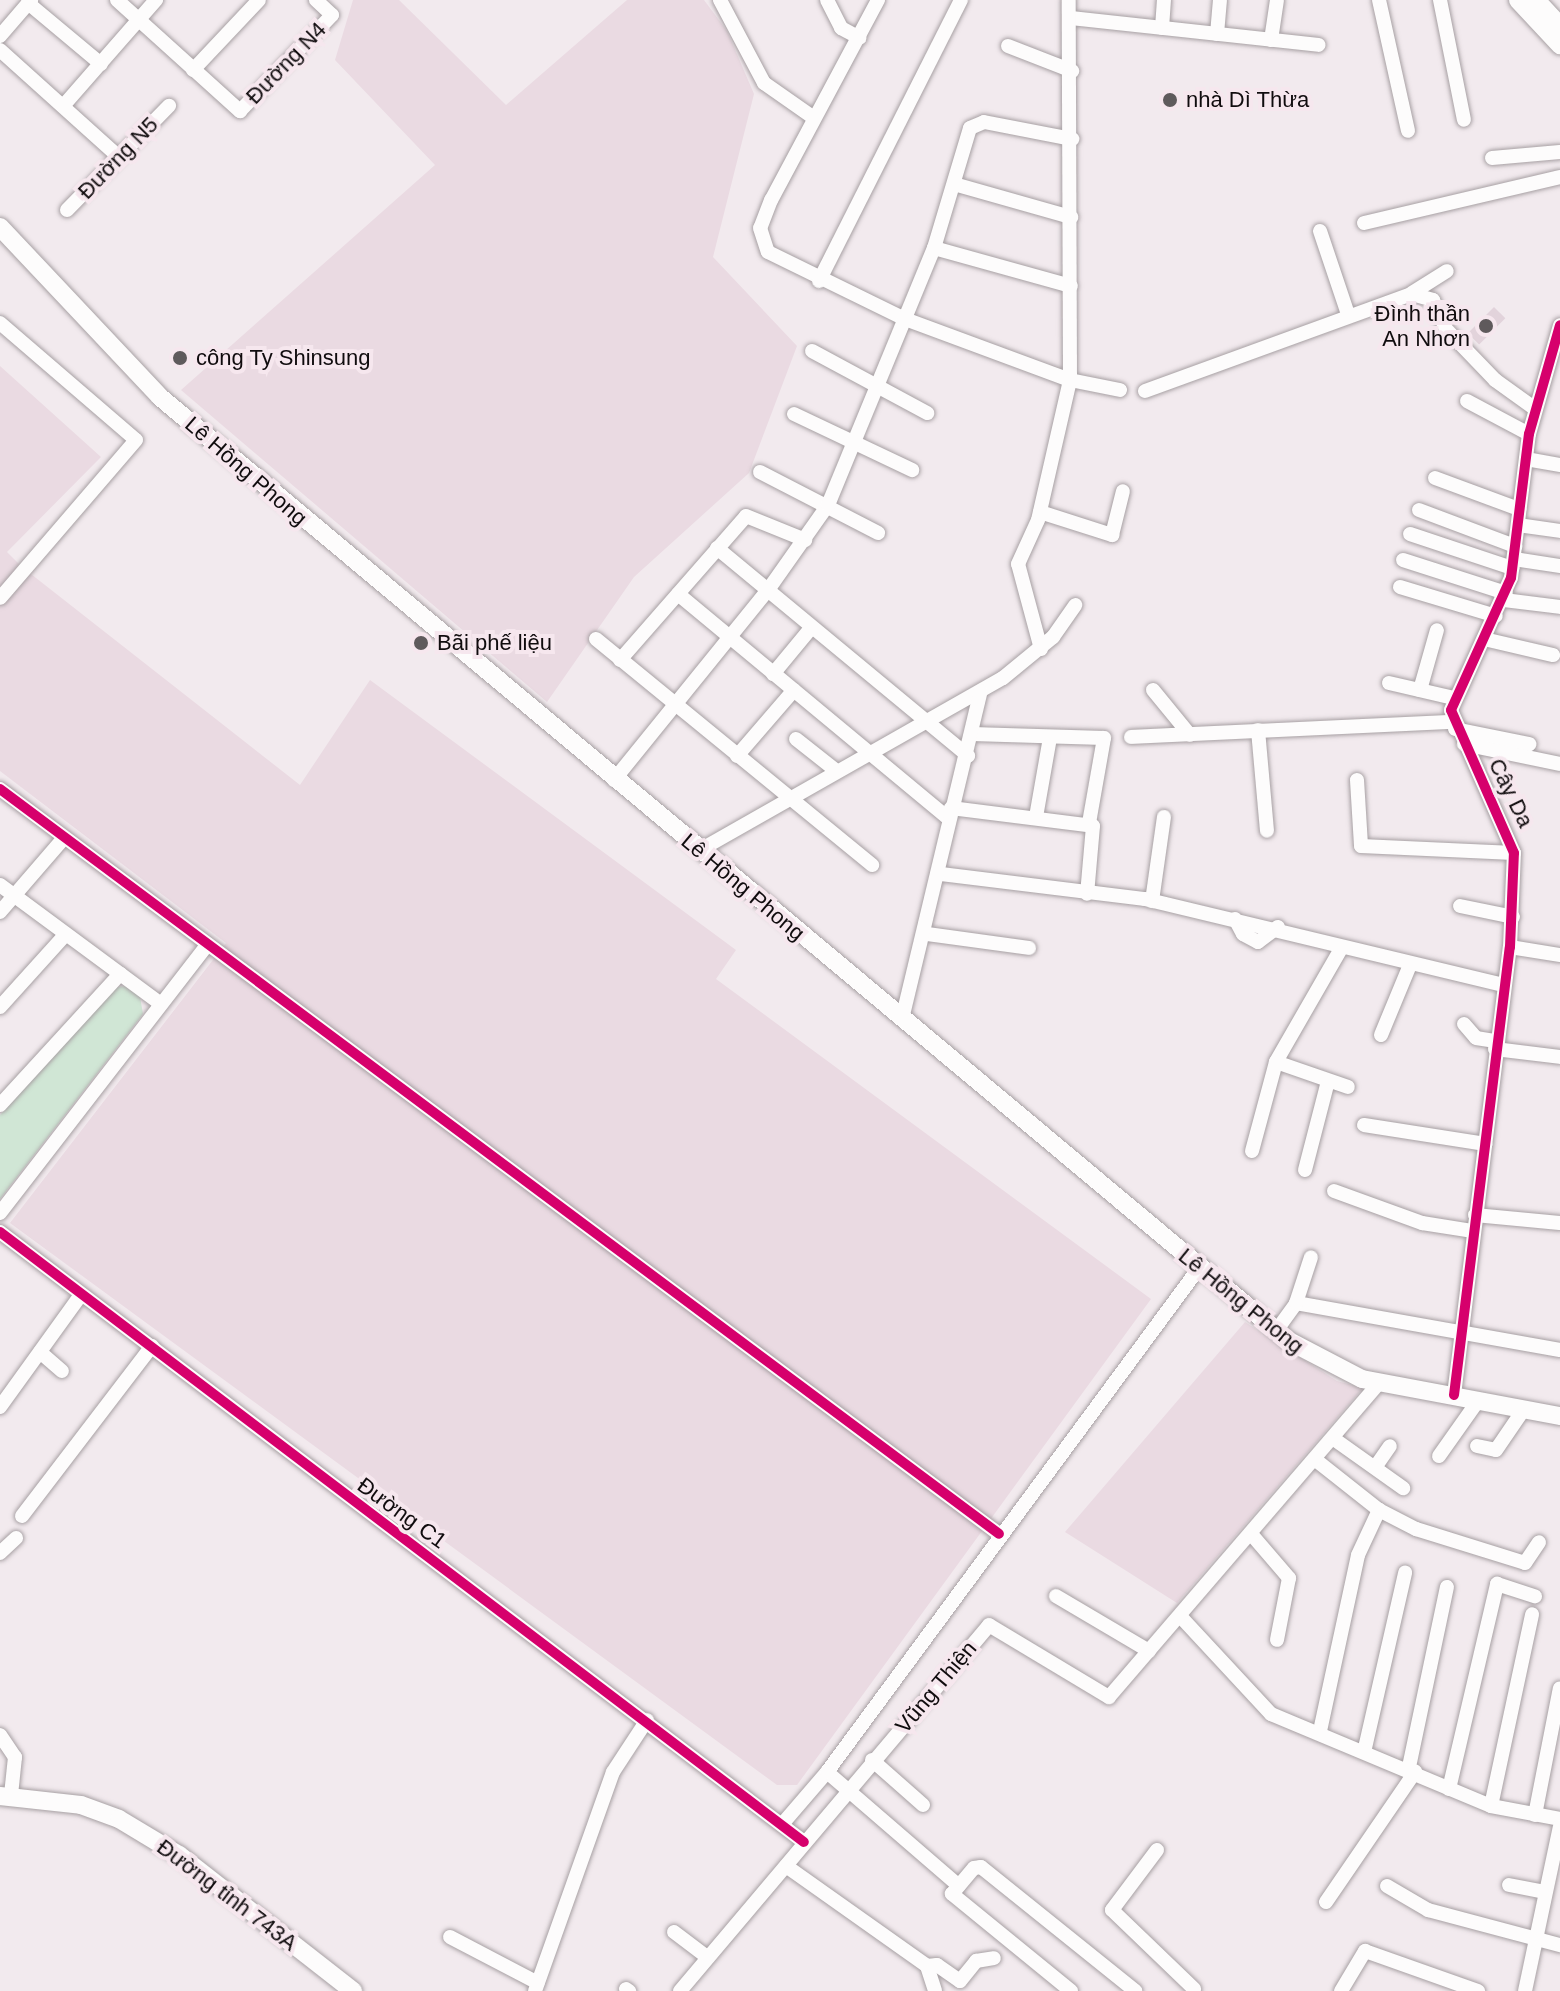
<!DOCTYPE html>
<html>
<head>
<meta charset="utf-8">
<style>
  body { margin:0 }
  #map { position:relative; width:1560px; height:1991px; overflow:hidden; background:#f2eaee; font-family:Arial,sans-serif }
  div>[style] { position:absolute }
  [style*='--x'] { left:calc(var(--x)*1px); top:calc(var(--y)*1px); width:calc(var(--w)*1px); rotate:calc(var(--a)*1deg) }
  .built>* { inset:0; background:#eadae2 }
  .green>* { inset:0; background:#d0e6d5 }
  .building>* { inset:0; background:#e2d3db; transform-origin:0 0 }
  .roads { filter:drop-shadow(0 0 2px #a7a0a3) drop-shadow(0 0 2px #a7a0a3) }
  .minor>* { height:14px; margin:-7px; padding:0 7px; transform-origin:7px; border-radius:7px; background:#fdfcfc }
  .major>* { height:18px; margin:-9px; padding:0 9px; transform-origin:9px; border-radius:9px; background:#fdfcfc }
  .cycleway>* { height:10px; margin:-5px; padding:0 5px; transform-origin:5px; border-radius:5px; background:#d6006c }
  .dots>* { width:22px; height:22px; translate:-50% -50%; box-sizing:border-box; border:4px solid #f6e7ee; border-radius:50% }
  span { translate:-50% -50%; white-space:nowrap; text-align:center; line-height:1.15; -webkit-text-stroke:8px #f6e7ee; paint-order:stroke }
  .street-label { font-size:22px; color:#100c0e }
  .poi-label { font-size:22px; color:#100c0e }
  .left { translate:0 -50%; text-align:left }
  .right { translate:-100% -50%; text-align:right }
</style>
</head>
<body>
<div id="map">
  <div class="built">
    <div style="clip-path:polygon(353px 0,399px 0,506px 105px,627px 0,704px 0,727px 31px,754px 94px,713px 257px,797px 346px,749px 473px,634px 577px,547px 702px,181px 390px,435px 165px,335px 60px)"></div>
    <div style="clip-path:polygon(0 366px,101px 457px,7px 552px,22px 567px,300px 785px,370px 680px,736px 950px,716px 979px,1151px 1299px,797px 1785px,777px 1785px,10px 1223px,226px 943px,0 771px)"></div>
    <div style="clip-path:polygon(1245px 1322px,1337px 1381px,1363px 1388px,1177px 1603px,1065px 1532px)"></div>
  </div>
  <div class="green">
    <div style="clip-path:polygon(127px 986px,140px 997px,143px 1014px,0 1199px,0 1115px,115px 987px)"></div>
  </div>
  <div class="building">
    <div style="left:1494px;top:307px;width:16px;height:37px;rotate:45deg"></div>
  </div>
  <div class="roads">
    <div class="minor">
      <div style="--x:117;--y:0;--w:166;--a:42.1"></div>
      <div style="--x:240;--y:111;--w:133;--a:-46.2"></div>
      <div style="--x:332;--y:15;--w:22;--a:-137"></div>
      <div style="--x:720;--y:0;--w:94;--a:62.1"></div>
      <div style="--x:764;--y:83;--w:61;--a:35"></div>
      <div style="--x:827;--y:0;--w:31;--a:63"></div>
      <div style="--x:841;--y:28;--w:21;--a:28"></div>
      <div style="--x:878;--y:0;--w:227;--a:118.1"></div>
      <div style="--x:771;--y:200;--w:30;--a:111"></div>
      <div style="--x:760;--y:228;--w:25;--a:72"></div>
      <div style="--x:768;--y:252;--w:153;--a:26.1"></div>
      <div style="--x:905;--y:319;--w:176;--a:20.3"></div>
      <div style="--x:1070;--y:380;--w:51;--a:11.3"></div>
      <div style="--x:1379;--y:0;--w:134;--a:77.5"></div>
      <div style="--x:1440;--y:0;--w:122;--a:78.7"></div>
      <div style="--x:28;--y:3;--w:95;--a:39.9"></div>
      <div style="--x:1071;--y:18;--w:249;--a:6.2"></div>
      <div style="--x:1162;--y:28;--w:28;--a:-86"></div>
      <div style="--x:1217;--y:34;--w:34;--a:-85"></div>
      <div style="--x:0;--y:36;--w:48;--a:-49.3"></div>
      <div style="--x:1271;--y:40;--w:40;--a:-81.5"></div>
      <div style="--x:1008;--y:46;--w:69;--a:21.3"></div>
      <div style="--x:0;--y:50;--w:160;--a:42"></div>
      <div style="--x:193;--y:70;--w:96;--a:-46.7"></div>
      <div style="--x:64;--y:105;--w:140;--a:-48.8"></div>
      <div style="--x:1492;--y:158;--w:68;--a:-5"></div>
      <div style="--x:954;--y:184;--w:122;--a:15.8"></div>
      <div style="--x:67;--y:210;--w:146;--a:-45.6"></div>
      <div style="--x:1364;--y:223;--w:201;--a:-13.2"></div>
      <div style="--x:1320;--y:231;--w:88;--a:71.4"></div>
      <div style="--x:934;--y:248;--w:142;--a:15.5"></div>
      <div style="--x:819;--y:281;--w:315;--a:-63.2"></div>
      <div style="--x:1412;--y:293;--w:41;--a:-32.2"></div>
      <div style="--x:0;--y:323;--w:179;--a:40.7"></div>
      <div style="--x:136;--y:440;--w:208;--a:130.7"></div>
      <div style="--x:812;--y:351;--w:131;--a:28.3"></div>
      <div style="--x:1145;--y:391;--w:284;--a:-20"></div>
      <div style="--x:1412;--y:294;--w:22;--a:16"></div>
      <div style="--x:1433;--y:300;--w:32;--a:66"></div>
      <div style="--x:1446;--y:329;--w:71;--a:46.1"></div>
      <div style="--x:1495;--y:380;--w:48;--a:35.7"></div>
      <div style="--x:1467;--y:401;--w:70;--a:28"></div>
      <div style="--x:794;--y:414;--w:131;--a:25.4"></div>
      <div style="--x:1526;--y:459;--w:35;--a:10"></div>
      <div style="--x:760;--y:472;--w:133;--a:27.3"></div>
      <div style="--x:1435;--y:478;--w:90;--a:20.3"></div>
      <div style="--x:1419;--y:510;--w:103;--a:20.6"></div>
      <div style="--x:1040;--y:512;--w:76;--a:17.7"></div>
      <div style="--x:1112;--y:535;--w:45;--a:-76"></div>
      <div style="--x:1518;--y:525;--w:42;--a:8.1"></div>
      <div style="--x:1410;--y:534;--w:108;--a:18.4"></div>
      <div style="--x:717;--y:548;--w:326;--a:39.6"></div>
      <div style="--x:1514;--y:559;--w:47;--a:8.7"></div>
      <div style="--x:1403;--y:560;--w:108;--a:17.8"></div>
      <div style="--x:1400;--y:587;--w:100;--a:16.8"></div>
      <div style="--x:678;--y:594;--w:351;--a:39.7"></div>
      <div style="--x:1504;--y:600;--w:56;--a:7.1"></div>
      <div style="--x:596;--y:639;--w:357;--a:39.3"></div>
      <div style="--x:1484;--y:639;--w:71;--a:13.1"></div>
      <div style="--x:1041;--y:649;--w:88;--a:-105.1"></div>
      <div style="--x:1018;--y:564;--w:48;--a:-65.6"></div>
      <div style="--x:1038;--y:520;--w:144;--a:-77.1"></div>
      <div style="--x:1070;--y:380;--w:380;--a:-90.2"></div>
      <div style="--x:620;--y:660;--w:191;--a:-48.8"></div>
      <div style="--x:746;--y:516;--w:64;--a:22.1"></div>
      <div style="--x:773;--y:674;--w:60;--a:-50.4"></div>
      <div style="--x:1389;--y:683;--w:67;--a:13"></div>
      <div style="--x:1153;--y:690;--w:58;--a:50.6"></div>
      <div style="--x:1420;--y:690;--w:62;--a:-74.2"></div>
      <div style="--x:1455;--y:729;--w:76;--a:11.5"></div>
      <div style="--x:1258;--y:730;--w:101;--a:84.9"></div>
      <div style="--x:972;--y:734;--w:132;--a:1.7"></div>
      <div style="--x:1104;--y:738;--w:86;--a:100"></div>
      <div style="--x:1131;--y:737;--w:321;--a:-2.7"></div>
      <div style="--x:796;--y:739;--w:48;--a:38.3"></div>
      <div style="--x:1464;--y:744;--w:98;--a:11.8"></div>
      <div style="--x:737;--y:756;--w:87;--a:-49.2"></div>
      <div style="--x:614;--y:780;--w:245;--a:-51"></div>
      <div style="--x:768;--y:590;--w:104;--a:-54.8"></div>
      <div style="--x:828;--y:505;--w:278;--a:-67.6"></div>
      <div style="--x:934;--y:248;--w:125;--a:-73.3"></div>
      <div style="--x:970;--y:128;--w:15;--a:-23"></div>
      <div style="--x:984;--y:122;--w:90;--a:10.9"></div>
      <div style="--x:1357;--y:780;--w:66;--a:86.5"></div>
      <div style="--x:1361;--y:846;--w:153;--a:2.6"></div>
      <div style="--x:0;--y:789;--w:1246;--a:36.71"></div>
      <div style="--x:951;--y:808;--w:143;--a:7.2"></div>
      <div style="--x:1093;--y:826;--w:68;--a:95"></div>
      <div style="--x:1036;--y:817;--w:80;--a:-80"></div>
      <div style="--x:700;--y:850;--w:348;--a:-29.6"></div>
      <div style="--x:1003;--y:678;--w:65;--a:-39.4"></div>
      <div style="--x:1053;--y:637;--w:39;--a:-55"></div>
      <div style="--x:941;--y:874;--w:206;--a:7"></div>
      <div style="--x:1145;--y:899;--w:368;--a:13.5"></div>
      <div style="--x:0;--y:885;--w:200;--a:36.5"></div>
      <div style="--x:1152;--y:901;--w:85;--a:-81.9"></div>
      <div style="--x:1460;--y:906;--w:54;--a:11.7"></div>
      <div style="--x:0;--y:912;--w:96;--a:-49.2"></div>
      <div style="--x:1235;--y:919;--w:17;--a:62"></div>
      <div style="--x:1243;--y:934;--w:17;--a:28"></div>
      <div style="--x:1258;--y:942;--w:25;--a:-37"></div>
      <div style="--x:927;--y:934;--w:103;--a:7.8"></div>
      <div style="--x:1342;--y:947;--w:133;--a:119.9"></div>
      <div style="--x:1276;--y:1062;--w:76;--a:19.1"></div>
      <div style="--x:1510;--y:947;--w:51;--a:9.1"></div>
      <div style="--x:0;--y:1007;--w:98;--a:-47.9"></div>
      <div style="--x:902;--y:1019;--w:337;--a:-76.5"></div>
      <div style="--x:1464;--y:1024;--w:18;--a:49"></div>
      <div style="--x:1476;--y:1038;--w:20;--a:9"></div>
      <div style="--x:1381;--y:1035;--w:76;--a:-67.5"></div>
      <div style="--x:1495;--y:1049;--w:65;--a:7"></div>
      <div style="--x:0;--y:1105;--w:178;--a:-47.5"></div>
      <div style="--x:1364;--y:1125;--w:123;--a:8.9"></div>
      <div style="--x:1252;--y:1151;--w:92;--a:-74.9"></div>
      <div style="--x:1305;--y:1170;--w:92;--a:-75.5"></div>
      <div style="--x:1334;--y:1191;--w:94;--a:20"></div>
      <div style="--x:1422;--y:1223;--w:52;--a:8.9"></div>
      <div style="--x:0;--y:1213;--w:335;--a:-52.3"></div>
      <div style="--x:1475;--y:1215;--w:85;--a:5.4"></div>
      <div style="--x:0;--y:1232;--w:1009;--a:37.19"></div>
      <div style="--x:1296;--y:1303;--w:268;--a:10.1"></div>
      <div style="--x:1276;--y:1331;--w:34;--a:-54"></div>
      <div style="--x:1296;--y:1303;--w:48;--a:-71.9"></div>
      <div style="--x:40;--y:1352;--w:29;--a:41"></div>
      <div style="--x:1454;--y:1395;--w:451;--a:-82.9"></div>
      <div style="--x:1510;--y:947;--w:94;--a:-87.6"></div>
      <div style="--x:1514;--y:853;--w:156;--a:-113.8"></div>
      <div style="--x:1451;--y:710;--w:145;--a:-65.6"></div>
      <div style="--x:1511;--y:578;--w:145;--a:-82.9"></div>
      <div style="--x:1529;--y:434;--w:113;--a:-74.1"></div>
      <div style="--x:0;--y:1407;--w:137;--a:-54.2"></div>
      <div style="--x:1334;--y:1439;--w:85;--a:35.4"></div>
      <div style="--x:1477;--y:1446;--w:19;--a:12"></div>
      <div style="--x:1496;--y:1450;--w:50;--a:-55.7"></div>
      <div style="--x:1439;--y:1456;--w:67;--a:-54.7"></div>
      <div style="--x:1317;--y:1461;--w:79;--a:38.3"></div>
      <div style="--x:1379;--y:1510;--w:42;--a:27.2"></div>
      <div style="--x:1416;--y:1529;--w:114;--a:17.3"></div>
      <div style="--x:1525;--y:1563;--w:25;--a:-56"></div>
      <div style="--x:1376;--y:1466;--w:24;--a:-55"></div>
      <div style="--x:22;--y:1516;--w:214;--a:-52.6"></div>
      <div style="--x:1252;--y:1535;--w:57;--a:49.3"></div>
      <div style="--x:1289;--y:1578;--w:63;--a:101"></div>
      <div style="--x:0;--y:1553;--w:22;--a:-43"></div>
      <div style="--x:1056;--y:1596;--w:108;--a:30.6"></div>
      <div style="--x:1180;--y:1616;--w:134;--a:47.1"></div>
      <div style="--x:1271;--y:1714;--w:238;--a:22.7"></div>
      <div style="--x:1491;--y:1806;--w:70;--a:10.7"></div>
      <div style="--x:1320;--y:1731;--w:180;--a:-77.8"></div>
      <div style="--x:1358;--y:1555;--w:50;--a:-65"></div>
      <div style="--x:0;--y:1735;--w:27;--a:56"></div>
      <div style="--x:15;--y:1757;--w:39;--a:96"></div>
      <div style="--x:1365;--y:1748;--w:180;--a:-77.1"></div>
      <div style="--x:872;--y:1760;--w:68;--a:41.4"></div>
      <div style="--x:1409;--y:1767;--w:184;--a:-78.1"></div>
      <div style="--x:827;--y:1772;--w:174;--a:40.8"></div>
      <div style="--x:1449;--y:1789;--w:211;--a:-76.8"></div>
      <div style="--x:1497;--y:1584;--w:40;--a:18"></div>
      <div style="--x:1491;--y:1806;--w:196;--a:-77.9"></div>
      <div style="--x:1535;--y:1815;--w:129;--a:-78.9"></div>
      <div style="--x:784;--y:1822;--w:66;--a:-49.3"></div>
      <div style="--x:827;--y:1772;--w:626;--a:-53.57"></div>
      <div style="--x:1157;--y:1850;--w:75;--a:126.9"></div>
      <div style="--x:1112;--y:1910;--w:114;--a:43.9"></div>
      <div style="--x:786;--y:1866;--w:173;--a:35.3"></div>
      <div style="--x:927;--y:1966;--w:26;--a:72"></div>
      <div style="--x:1509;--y:1885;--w:36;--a:11"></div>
      <div style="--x:1387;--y:1886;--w:48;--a:30.3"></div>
      <div style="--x:1428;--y:1910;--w:137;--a:14.9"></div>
      <div style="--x:1326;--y:1902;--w:158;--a:-55.6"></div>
      <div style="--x:674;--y:1932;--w:41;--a:37.1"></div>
      <div style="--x:450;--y:1937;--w:99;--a:27.6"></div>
      <div style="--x:927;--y:1966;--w:10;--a:-6"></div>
      <div style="--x:937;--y:1965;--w:28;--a:35"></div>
      <div style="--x:960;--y:1981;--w:26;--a:-51"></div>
      <div style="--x:976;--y:1961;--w:18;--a:-9"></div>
      <div style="--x:626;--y:1989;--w:4;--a:34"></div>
      <div style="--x:535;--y:1991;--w:232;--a:-70.4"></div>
      <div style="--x:613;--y:1772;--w:62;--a:-56.8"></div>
      <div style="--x:680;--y:1991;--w:479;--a:-49.8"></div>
      <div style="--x:989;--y:1625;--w:140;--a:31"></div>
      <div style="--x:1109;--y:1697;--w:416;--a:-49.3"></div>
      <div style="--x:1071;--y:1991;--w:154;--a:-140.8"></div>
      <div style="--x:952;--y:1894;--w:34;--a:-50"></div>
      <div style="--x:974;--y:1868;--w:7;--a:-8"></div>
      <div style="--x:981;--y:1867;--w:198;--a:38.8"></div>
      <div style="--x:1341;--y:1991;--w:47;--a:-59"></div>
      <div style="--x:1365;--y:1951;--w:120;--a:19.5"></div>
      <div style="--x:1525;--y:1991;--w:168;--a:-78"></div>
    </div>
    <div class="major">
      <div style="--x:1518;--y:0;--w:62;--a:47"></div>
      <div style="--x:1536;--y:0;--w:35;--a:47"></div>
      <div style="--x:0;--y:227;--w:233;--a:46.7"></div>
      <div style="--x:160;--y:397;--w:1472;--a:39.9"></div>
      <div style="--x:1289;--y:1341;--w:82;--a:27.5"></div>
      <div style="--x:1362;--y:1379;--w:201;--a:10.6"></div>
      <div style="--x:0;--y:1796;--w:81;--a:6.3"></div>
      <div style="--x:81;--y:1805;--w:40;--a:20.2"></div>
      <div style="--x:119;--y:1819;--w:70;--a:31"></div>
      <div style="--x:179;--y:1855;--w:221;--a:38"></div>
    </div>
  </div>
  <div class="cycleway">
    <div style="--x:0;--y:789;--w:1246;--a:36.71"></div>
    <div style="--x:0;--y:1232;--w:1009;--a:37.19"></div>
    <div style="--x:1454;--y:1395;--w:451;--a:-82.9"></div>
    <div style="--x:1510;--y:947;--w:94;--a:-87.6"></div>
    <div style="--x:1514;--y:853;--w:156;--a:-113.8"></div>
    <div style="--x:1451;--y:710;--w:145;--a:-65.6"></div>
    <div style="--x:1511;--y:578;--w:145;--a:-82.9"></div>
    <div style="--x:1529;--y:434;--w:113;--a:-74.1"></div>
  </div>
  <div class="dots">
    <div style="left:1170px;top:100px;background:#5f5a5c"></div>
    <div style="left:1486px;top:326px;background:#5f5a5c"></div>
    <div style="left:180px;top:358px;background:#5f5a5c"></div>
    <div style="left:421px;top:643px;background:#5f5a5c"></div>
  </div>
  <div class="street-label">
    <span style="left:286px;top:63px;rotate:-46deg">Đường N4</span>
    <span style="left:118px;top:158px;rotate:-46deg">Đường N5</span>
    <span style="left:246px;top:471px;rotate:41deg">Lê Hồng Phong</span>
    <span style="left:1511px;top:793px;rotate:64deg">Cây Da</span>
    <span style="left:743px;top:887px;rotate:40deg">Lê Hồng Phong</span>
    <span style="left:1241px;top:1301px;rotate:39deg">Lê Hồng Phong</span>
    <span style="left:402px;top:1513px;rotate:36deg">Đường C1</span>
    <span style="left:936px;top:1687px;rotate:-50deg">Vũng Thiện</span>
    <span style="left:227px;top:1895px;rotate:37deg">Đường tỉnh 743A</span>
  </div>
  <div class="poi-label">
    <span class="left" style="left:1186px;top:100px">nhà Dì Thừa</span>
    <span class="right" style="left:1470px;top:326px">Đình thần<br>An Nhơn</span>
    <span class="left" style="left:196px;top:358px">công Ty Shinsung</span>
    <span class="left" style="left:437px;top:643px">Bãi phế liệu</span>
  </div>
</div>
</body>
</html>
